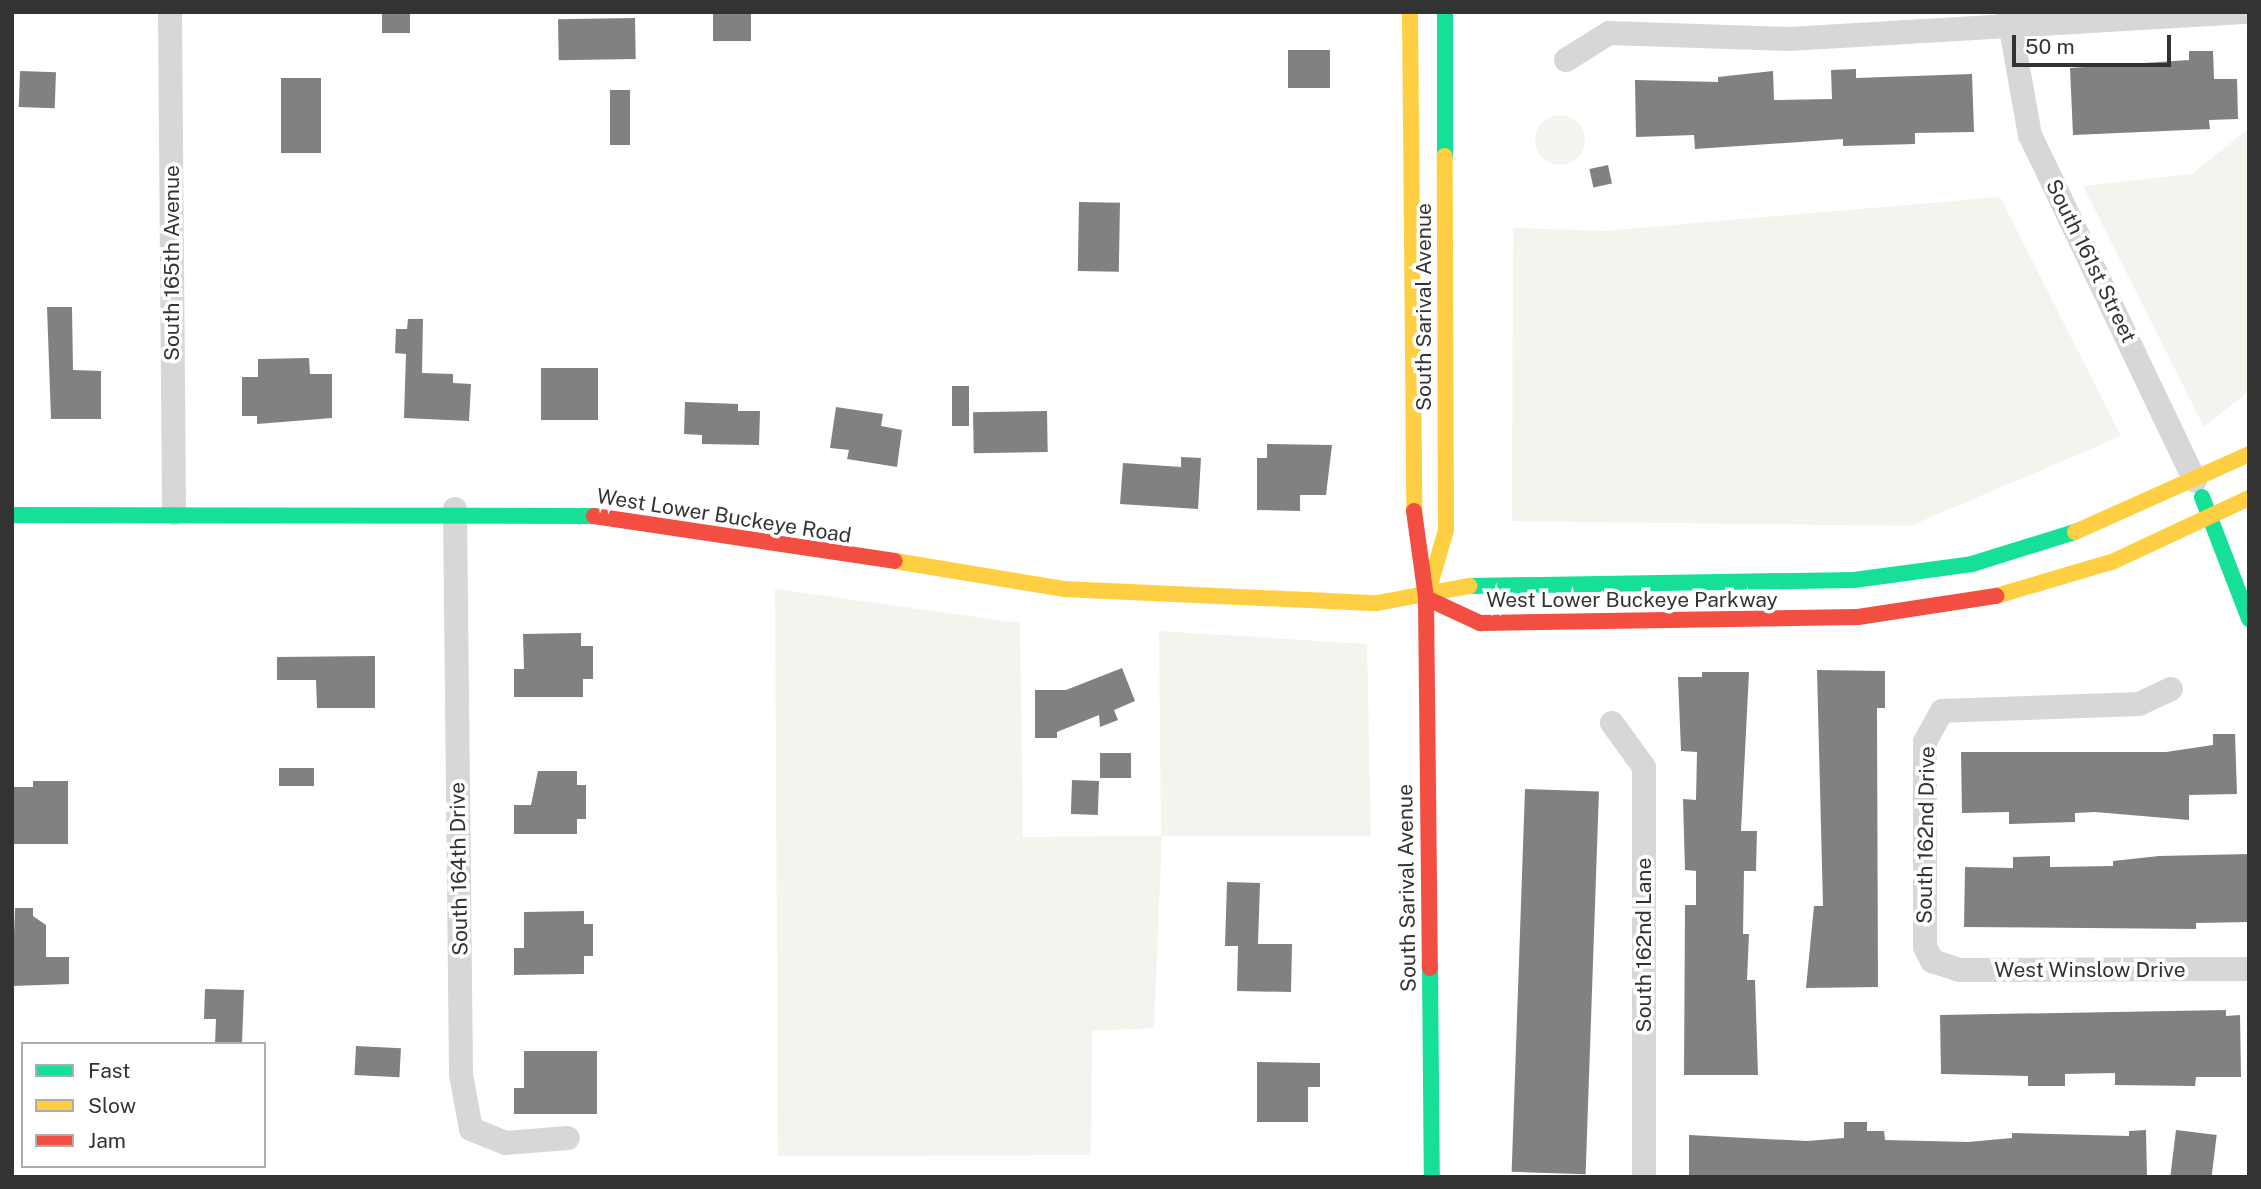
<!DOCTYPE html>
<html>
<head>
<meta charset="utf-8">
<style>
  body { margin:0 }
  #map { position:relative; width:2261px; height:1189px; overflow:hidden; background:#fff; font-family:"Public Sans",sans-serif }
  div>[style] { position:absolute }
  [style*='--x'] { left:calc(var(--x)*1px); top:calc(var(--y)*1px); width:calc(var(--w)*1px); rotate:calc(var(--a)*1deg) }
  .green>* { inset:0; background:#f1f5ed }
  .round { border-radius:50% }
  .building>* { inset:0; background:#818181; transform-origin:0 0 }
  .street>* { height:24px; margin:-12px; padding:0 12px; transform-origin:12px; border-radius:12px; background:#d7d7d7 }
  .fast>* { height:16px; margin:-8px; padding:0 8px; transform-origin:8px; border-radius:8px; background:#16e098 }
  .slow>* { height:16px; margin:-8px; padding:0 8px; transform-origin:8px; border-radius:8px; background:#ffcf43 }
  .jam>* { height:16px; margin:-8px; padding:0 8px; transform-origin:8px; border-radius:8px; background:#f24e42 }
  span { translate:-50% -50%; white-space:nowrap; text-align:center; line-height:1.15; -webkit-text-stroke:7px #fff; paint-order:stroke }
  .street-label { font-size:21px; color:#333 }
  .frame { position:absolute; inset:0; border:14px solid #333; pointer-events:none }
  .legend { position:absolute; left:21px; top:1042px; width:245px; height:126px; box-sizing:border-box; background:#fff; border:2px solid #adadad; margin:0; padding:9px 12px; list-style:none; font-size:21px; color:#333 }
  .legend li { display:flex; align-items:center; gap:14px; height:35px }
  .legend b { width:35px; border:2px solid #adadad }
  .scale { position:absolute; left:2012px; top:35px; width:159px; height:32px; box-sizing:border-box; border:4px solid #333; border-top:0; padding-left:9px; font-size:21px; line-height:24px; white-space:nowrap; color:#333; -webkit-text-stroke:5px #fff; paint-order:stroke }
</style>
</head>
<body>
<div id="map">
  <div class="green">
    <div class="round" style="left:1535px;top:115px;width:50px;height:50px"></div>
    <div style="clip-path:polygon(2249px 128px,2249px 391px,2204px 427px,2083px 186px,2192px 174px)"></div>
    <div style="clip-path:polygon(2000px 197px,2121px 436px,1910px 526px,1512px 521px,1513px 228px,1603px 231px)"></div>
    <div style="clip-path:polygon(775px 589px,1020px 623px,1023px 837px,1161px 836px,1159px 631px,1367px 644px,1371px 836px,1162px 836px,1154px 1028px,1092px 1031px,1091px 1155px,778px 1156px)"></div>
  </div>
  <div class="building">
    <div style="left:382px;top:12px;width:28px;height:21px"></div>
    <div style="left:713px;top:12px;width:38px;height:29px"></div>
    <div style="left:635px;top:18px;width:41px;height:77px;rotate:89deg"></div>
    <div style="left:1288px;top:50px;width:42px;height:38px"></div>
    <div style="clip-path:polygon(2189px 51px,2213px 51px,2214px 79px,2237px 79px,2238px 119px,2209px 120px,2210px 129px,2073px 135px,2070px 68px,2189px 60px)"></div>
    <div style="clip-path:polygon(1856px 69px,1856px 78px,1972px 74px,1974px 132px,1915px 133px,1915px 144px,1843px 146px,1843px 139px,1695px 149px,1694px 135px,1636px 137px,1635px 80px,1718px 82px,1718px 77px,1773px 71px,1774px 100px,1832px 99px,1831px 70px)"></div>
    <div style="left:20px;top:71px;width:36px;height:36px;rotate:2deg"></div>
    <div style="left:281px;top:78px;width:40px;height:75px"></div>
    <div style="left:610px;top:90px;width:20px;height:55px"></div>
    <div style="left:1608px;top:165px;width:19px;height:19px;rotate:78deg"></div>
    <div style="left:1079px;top:202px;width:41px;height:69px;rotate:1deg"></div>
    <div style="clip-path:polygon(47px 307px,72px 307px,73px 370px,101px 371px,101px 419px,51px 419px)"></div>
    <div style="clip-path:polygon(408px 319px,423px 319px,422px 373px,453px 374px,453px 383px,471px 384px,469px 421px,404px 418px,406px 354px,395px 353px,396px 329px,407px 329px)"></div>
    <div style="clip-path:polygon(309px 358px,310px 374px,332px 374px,332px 418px,257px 424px,257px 416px,242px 416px,242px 377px,258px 377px,258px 359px)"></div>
    <div style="left:541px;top:368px;width:57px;height:52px"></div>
    <div style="left:952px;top:386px;width:17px;height:40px"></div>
    <div style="clip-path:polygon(685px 402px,738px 404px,738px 411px,760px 411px,759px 445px,702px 444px,702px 435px,684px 434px)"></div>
    <div style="clip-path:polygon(836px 407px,883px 414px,881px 426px,902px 430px,897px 467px,847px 459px,849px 450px,830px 448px)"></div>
    <div style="left:1047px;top:411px;width:41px;height:74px;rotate:89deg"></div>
    <div style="clip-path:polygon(1267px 444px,1332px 445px,1326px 495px,1300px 495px,1300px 511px,1257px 510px,1257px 458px,1267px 458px)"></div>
    <div style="clip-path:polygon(1181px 457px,1201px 458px,1198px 509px,1120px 504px,1123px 463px,1181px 467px)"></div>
    <div style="clip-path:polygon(581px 633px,581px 646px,593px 646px,593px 679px,583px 679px,583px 697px,514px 697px,514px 669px,524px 669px,523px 634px)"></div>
    <div style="clip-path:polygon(375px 656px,375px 708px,317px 708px,316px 680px,277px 680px,277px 657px)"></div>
    <div style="clip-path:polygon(1122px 668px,1135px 701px,1114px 710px,1118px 720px,1100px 727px,1099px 715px,1057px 732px,1057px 738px,1035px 738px,1035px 690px,1066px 690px)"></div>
    <div style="clip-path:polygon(1817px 670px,1885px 671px,1885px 708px,1877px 708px,1878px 987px,1806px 988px,1814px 906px,1823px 906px)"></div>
    <div style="clip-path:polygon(1702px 672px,1749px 672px,1741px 831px,1757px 831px,1756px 871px,1744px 871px,1743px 934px,1749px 934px,1747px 980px,1755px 980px,1758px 1075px,1684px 1075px,1685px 905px,1696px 905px,1696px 871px,1685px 870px,1683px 799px,1696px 800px,1697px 752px,1681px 751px,1678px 677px,1702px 677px)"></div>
    <div style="clip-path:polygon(2213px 734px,2235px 734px,2237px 794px,2189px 795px,2189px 820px,2095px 812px,2075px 813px,2075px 822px,2009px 824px,2009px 812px,1962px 813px,1961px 752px,2166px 752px,2213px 745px)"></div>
    <div style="left:1131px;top:753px;width:25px;height:31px;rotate:90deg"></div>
    <div style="left:314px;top:768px;width:18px;height:35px;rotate:90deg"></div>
    <div style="clip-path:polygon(538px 771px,577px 771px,577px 785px,586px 785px,586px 819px,577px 819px,577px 834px,514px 834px,514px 805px,531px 805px)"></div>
    <div style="left:1072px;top:780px;width:27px;height:34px;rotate:2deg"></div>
    <div style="clip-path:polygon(33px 781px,68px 781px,68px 844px,12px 844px,12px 787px,33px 787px)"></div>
    <div style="left:1525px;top:789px;width:74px;height:383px;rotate:2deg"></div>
    <div style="clip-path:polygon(2249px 854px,2249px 922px,2196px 923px,2196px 929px,1964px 927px,1965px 867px,2013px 868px,2013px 857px,2050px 856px,2050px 867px,2113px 866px,2113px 861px,2159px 856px)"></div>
    <div style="clip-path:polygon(1227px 882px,1260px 883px,1258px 944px,1292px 944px,1291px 992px,1237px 991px,1238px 946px,1225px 946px)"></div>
    <div style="clip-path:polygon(15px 908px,33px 908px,33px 916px,46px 925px,46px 957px,69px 957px,69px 984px,12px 986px)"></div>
    <div style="clip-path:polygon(584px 911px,584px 924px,593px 924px,593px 956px,584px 956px,584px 974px,514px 975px,514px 948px,524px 948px,524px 912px)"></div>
    <div style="clip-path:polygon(205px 989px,244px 990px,242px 1044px,215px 1044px,216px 1019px,204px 1019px)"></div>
    <div style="clip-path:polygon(2226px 1010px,2226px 1016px,2240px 1015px,2241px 1077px,2196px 1077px,2195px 1086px,2115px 1085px,2115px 1073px,2065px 1074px,2065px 1086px,2028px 1086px,2028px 1076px,1941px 1074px,1940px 1015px)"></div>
    <div style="left:356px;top:1046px;width:45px;height:29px;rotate:3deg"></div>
    <div style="clip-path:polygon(524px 1051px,597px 1051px,597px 1114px,514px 1114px,514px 1088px,524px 1088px)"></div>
    <div style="clip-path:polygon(1257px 1062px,1320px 1063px,1320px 1087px,1308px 1087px,1308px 1122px,1257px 1122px)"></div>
    <div style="clip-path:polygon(1844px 1122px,1867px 1122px,1867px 1131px,1884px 1131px,1885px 1140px,1968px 1142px,2012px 1138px,2012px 1133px,2129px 1136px,2129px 1131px,2146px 1130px,2147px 1177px,1689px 1177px,1689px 1135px,1807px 1141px,1844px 1138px)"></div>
    <div style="left:2176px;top:1130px;width:41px;height:47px;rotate:7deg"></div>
  </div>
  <div class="street">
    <div style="--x:170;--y:12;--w:501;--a:89.54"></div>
    <div style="--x:2008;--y:12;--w:125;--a:79.9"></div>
    <div style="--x:2030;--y:135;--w:383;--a:64.5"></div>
    <div style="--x:1566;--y:60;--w:51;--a:-32.1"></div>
    <div style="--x:1609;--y:33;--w:180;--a:1.9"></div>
    <div style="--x:1789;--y:39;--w:455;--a:-3.4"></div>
    <div style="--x:455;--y:509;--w:566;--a:89.39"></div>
    <div style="--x:461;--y:1075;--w:55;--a:79.5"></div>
    <div style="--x:471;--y:1129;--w:37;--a:22"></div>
    <div style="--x:505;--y:1143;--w:63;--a:-4.5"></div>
    <div style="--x:2171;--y:689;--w:35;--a:155"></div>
    <div style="--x:2139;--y:704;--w:197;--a:178"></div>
    <div style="--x:1942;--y:711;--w:35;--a:119"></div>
    <div style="--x:1925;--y:742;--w:205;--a:90"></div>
    <div style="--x:1925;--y:947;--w:16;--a:63"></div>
    <div style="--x:1932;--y:961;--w:28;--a:18"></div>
    <div style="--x:1959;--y:970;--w:290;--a:-0.2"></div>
    <div style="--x:1612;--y:723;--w:54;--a:54"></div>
    <div style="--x:1644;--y:767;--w:410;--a:90"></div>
  </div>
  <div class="fast">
    <div style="--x:1445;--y:12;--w:144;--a:90"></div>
    <div style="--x:2202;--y:497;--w:131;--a:68.9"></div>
    <div style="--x:12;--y:515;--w:582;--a:0.1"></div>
    <div style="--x:1469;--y:586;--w:385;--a:-0.9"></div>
    <div style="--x:1854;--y:580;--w:119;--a:-7.7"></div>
    <div style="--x:1972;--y:564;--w:108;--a:-17.3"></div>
    <div style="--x:1430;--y:968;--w:209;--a:89.5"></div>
  </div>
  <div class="slow">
    <div style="--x:1410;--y:12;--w:499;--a:89.5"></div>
    <div style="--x:2075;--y:532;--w:191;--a:-24.1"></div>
    <div style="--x:895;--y:561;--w:171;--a:9.4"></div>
    <div style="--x:1064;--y:589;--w:313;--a:2.6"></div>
    <div style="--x:1377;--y:603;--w:94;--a:-10.5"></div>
    <div style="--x:1428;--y:592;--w:65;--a:-73.8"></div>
    <div style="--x:1446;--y:530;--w:374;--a:-90.2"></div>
    <div style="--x:1996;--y:596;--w:123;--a:-16.5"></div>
    <div style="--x:2114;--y:561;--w:149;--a:-25"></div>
  </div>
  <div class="jam">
    <div style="--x:1414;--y:511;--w:88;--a:82.1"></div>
    <div style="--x:1426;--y:598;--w:370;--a:89.4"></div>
    <div style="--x:594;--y:516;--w:304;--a:8.5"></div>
    <div style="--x:1426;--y:598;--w:60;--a:24.8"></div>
    <div style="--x:1480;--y:623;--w:378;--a:-0.9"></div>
    <div style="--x:1858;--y:617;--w:140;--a:-8.7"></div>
  </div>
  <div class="street-label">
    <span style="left:2091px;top:261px;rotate:64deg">South 161st Street</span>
    <span style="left:172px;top:263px;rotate:-90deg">South 165th Avenue</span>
    <span style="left:1424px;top:307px;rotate:-90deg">South Sarival Avenue</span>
    <span style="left:724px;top:516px;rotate:9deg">West Lower Buckeye Road</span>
    <span style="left:1632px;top:600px">West Lower Buckeye Parkway</span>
    <span style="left:1926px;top:835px;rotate:-89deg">South 162nd Drive</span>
    <span style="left:459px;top:869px;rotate:-91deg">South 164th Drive</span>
    <span style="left:1407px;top:888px;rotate:-91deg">South Sarival Avenue</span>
    <span style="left:1644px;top:945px;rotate:-90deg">South 162nd Lane</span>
    <span style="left:2090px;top:970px">West Winslow Drive</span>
  </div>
  <div class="frame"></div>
  <ul class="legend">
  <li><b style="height:9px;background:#16e098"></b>Fast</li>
  <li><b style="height:9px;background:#ffcf43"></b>Slow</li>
  <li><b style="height:9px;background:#f24e42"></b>Jam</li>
  </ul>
  <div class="scale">50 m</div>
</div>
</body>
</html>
